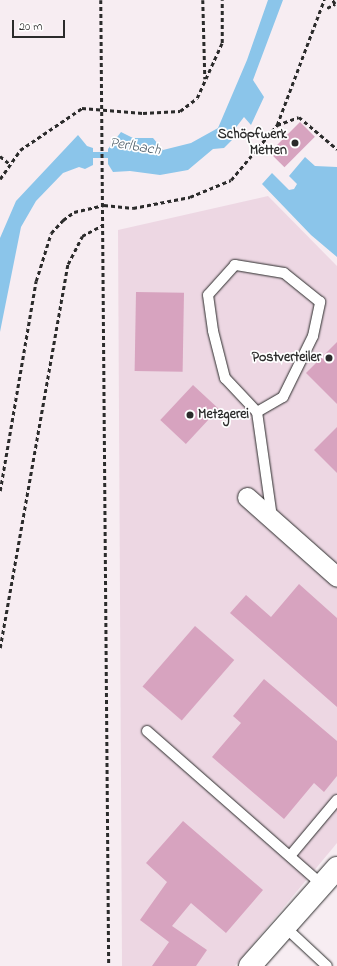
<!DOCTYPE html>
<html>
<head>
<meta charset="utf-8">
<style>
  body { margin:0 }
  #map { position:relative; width:337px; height:966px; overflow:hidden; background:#f7edf2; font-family:"Indie Flower",sans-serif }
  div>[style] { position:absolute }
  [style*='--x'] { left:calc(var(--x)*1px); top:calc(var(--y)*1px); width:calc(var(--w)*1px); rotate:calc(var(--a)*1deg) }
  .built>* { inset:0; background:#edd7e3 }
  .water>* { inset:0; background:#8bc5ea }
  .stream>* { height:5.5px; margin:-2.75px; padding:0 2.75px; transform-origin:2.75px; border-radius:2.75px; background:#8bc5ea }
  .building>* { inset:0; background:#d7a3bf; transform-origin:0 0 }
  .path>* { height:2.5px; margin-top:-1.25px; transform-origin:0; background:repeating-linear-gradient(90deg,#2b2b2b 0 4px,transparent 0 7px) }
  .roads { filter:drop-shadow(0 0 1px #2b2b2b) drop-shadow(0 0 1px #2b2b2b) }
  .lane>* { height:10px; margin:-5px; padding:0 5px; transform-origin:5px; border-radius:5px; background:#fff }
  .street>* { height:19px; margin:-9.5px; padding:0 9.5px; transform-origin:9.5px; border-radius:9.5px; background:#fff }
  .secondary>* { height:22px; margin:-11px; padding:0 11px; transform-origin:11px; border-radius:11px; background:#fff }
  .dots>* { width:11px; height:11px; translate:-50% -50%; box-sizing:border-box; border:2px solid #fff; border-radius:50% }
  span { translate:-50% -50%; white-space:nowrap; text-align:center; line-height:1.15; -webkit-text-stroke:3.5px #fff; paint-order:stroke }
  .poi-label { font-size:14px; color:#2b2b2b; font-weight:700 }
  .right { translate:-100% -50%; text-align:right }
  .left { translate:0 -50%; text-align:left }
  .water-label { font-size:15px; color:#485964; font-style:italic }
  .scale { position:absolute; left:12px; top:20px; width:53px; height:18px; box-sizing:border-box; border:2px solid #2b2b2b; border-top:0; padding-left:5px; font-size:12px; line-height:14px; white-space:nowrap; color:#2b2b2b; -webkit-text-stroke:3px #fff; paint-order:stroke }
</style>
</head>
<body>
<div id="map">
  <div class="built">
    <div style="clip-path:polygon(268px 196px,337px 266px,337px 843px,235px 966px,122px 966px,118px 230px)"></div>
  </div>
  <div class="water">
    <div style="clip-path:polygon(268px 0,283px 0,253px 80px,264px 97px,251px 125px,244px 117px,231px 134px,232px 140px,224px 148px,213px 149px,188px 170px,160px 175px,130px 171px,113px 172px,108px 164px,108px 149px,121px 132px,133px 138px,153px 138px,163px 150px,191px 143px,218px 128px,247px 60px)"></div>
    <div style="clip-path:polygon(78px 135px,87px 146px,93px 148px,93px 165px,85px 169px,79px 167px,63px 173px,36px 201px,21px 227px,0 332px,0 238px,16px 201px)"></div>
    <div style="clip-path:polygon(305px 157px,315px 166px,337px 167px,337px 257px,311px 235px,262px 184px,272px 173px,289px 190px,294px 189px,297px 184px,289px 176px)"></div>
  </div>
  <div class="stream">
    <div style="--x:85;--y:155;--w:30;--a:0"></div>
  </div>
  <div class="building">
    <div style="left:300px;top:122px;width:21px;height:43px;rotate:45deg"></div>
    <div style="left:136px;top:292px;width:48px;height:79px;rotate:1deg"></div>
    <div style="clip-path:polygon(337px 342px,337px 404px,306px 373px)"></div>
    <div style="left:193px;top:385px;width:35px;height:48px;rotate:43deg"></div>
    <div style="clip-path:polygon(337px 427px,337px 473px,314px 450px)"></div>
    <div style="clip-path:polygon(299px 584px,337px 618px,337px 707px,230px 613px,246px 595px,271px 617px)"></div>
    <div style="left:195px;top:626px;width:52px;height:80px;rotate:41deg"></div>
    <div style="clip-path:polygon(264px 679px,337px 741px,337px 776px,324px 792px,314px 783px,284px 819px,212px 757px,241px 723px,233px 716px)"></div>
    <div style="clip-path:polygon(183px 821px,263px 890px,226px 933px,191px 903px,172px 926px,207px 950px,196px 966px,152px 966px,169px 942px,140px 920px,167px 882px,146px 863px)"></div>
  </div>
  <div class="path">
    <div style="--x:101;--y:0;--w:966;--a:89.53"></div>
    <div style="--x:203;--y:0;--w:79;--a:88.5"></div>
    <div style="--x:327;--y:8;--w:9;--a:-27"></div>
    <div style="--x:335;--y:4;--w:5;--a:-127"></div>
    <div style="--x:277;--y:125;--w:23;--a:-20"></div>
    <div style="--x:299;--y:117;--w:50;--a:40.1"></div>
    <div style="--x:0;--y:156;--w:13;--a:39"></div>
    <div style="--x:0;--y:179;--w:35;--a:-55"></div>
    <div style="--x:20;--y:150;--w:75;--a:-34.1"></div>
    <div style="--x:82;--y:108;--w:61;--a:4.7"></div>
    <div style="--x:143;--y:113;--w:37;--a:-3"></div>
    <div style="--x:180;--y:111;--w:21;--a:-37"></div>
    <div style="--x:197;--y:98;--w:60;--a:-65.6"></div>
    <div style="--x:222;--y:43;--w:43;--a:-90"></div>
    <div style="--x:0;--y:491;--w:213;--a:-80.3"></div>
    <div style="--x:36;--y:281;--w:50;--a:-72.6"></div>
    <div style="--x:51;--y:233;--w:18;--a:-47"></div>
    <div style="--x:63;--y:220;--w:14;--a:-36"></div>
    <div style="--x:74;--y:212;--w:31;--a:-13"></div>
    <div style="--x:104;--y:205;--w:29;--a:6"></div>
    <div style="--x:133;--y:208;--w:58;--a:-10.9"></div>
    <div style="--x:190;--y:197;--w:44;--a:-22.5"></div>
    <div style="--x:231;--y:180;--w:72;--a:-50.1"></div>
    <div style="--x:277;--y:125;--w:134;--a:-69.4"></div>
    <div style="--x:0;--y:648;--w:390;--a:-80"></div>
    <div style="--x:68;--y:264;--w:31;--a:-63"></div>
    <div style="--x:82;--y:236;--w:24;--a:-28"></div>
  </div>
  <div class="roads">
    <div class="lane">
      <div style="--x:257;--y:412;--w:30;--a:-30"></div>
      <div style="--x:283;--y:397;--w:68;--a:-63.8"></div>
      <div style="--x:313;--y:336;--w:35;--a:-78"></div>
      <div style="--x:320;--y:302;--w:46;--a:-141.1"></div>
      <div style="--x:284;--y:273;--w:50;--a:-170.7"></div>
      <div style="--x:235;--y:265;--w:40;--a:132"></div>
      <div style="--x:208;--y:295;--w:36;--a:82"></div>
      <div style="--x:213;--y:331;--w:49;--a:75.7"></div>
      <div style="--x:225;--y:378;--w:47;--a:46.7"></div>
      <div style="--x:257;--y:412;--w:106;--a:81.9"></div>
      <div style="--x:147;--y:731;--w:233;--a:41.3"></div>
      <div style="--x:290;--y:856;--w:73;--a:-50"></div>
      <div style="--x:285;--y:927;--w:57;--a:42.9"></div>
    </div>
    <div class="street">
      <div style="--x:247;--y:497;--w:120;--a:41.6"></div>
    </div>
    <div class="secondary">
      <div style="--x:250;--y:966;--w:131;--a:-48.4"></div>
    </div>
  </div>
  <div class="dots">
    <div style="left:295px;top:143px;background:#2b2b2b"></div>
    <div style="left:329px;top:358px;background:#2b2b2b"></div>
    <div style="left:190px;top:415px;background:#2b2b2b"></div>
  </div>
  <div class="poi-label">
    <span class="right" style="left:287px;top:143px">Schöpfwerk<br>Metten</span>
    <span class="right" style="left:321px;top:358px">Postverteiler</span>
    <span class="left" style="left:198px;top:415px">Metzgerei</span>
  </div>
  <div class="water-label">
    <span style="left:135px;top:147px;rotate:9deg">Perlbach</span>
  </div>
  <div class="scale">20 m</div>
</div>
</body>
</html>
